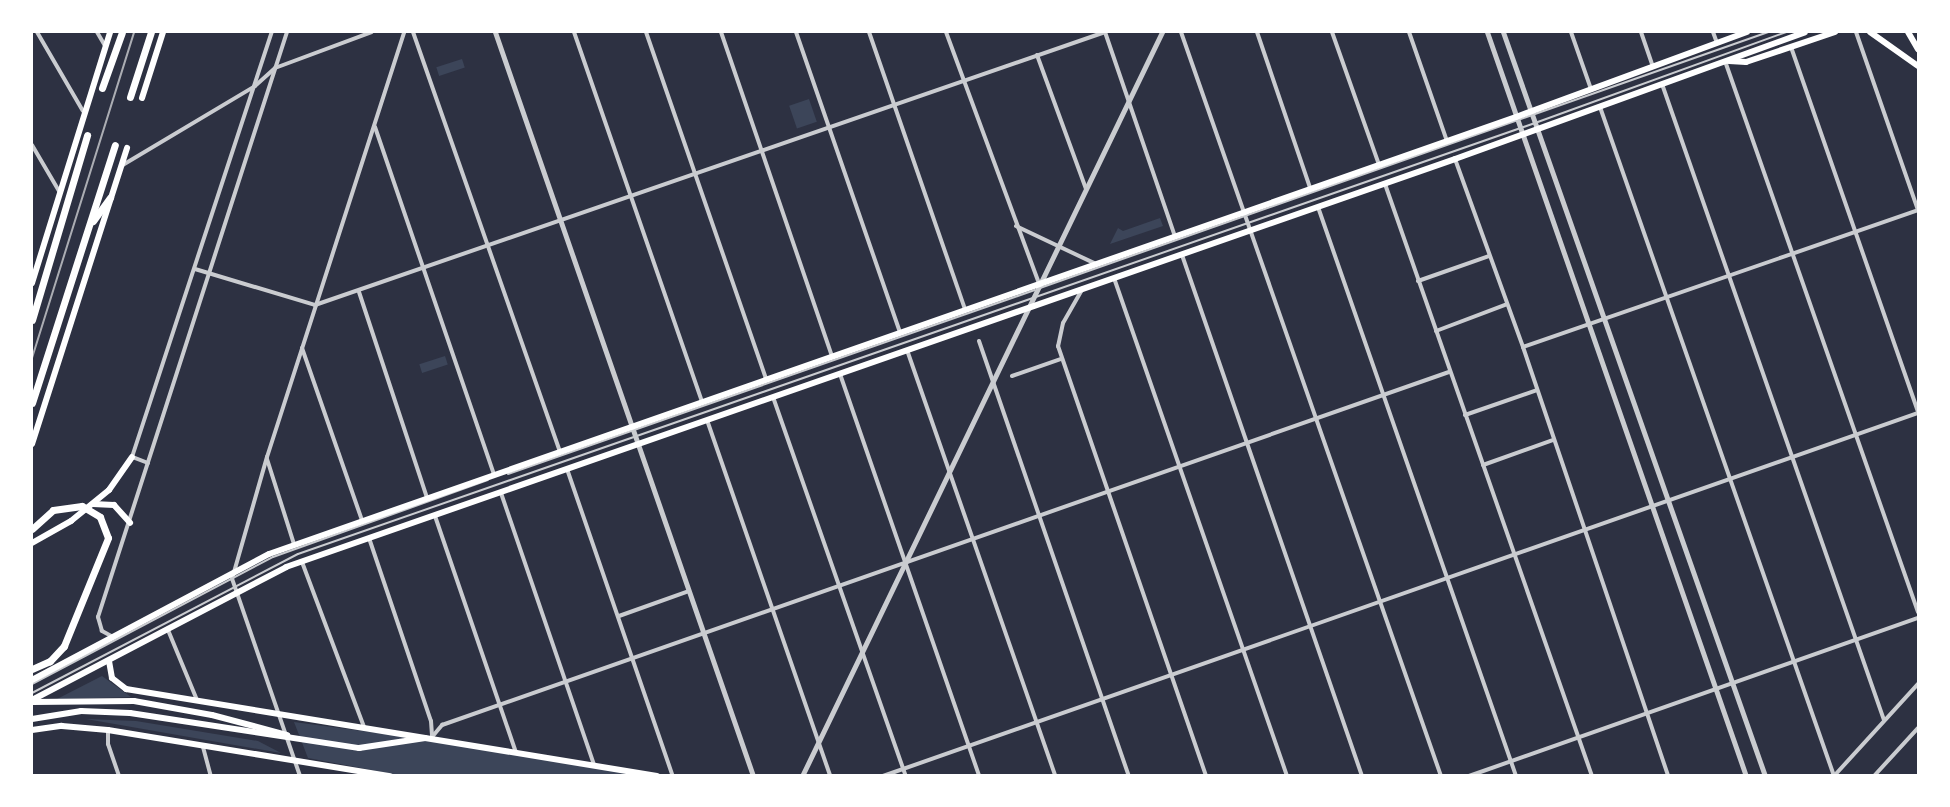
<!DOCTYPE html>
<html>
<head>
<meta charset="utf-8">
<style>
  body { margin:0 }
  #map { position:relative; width:1950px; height:807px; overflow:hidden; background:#2d3142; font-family:Commissioner,sans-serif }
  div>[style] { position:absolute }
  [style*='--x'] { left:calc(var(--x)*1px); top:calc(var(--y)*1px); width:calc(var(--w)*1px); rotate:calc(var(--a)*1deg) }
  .green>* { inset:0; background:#3c4559; transform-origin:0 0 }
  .service>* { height:2px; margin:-1px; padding:0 1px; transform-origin:1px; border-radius:1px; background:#caccd0 }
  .minor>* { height:4px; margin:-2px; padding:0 2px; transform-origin:2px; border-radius:2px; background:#caccd0 }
  .tertiary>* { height:5px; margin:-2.5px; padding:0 2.5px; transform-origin:2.5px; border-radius:2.5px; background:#caccd0 }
  .secondary>* { height:6px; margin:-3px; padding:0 3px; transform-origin:3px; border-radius:3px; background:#fff }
  .primary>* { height:6px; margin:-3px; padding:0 3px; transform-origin:3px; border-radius:3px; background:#fff }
  .trunk>* { height:7px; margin:-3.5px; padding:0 3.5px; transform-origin:3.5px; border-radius:3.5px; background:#fff }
  .rail>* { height:2px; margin:-1px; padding:0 1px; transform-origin:1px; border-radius:1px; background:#abadb3 }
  span { translate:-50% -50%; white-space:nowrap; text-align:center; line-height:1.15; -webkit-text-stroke:5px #fff; paint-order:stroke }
  .frame { position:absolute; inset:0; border:33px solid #fff; pointer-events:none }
</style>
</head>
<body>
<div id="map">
  <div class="green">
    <div style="left:462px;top:59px;width:9px;height:27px;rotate:72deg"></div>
    <div style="left:809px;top:99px;width:24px;height:21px;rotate:71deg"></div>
    <div style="clip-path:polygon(1160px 218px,1163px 226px,1110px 244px,1118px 228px,1123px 231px)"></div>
    <div style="left:445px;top:356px;width:9px;height:27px;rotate:72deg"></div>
    <div style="clip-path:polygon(102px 676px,131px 697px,57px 699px)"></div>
    <div style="clip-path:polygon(86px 719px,136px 721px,258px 741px,281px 753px)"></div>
    <div style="clip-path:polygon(294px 722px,446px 742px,642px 775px,398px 775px,308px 758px)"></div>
  </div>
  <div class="service">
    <div style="--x:1040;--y:288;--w:772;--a:-19.37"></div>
    <div style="--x:508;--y:474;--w:558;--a:-19.25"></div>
    <div style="--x:32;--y:684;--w:272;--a:-27.8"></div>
    <div style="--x:273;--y:557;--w:228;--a:-19.7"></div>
    <div style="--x:32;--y:693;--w:300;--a:-27.6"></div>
    <div style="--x:298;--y:554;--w:1310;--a:-19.21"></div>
    <div style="--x:1535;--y:123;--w:268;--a:-19.9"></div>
  </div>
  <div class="minor">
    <div style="--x:37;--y:32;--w:91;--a:59.8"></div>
    <div style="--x:97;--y:32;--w:16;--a:60"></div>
    <div style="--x:413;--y:32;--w:445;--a:70.7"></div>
    <div style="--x:574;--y:32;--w:392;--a:70.9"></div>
    <div style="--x:646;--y:32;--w:367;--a:70.9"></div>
    <div style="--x:721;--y:32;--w:342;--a:71.1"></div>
    <div style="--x:796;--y:32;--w:318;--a:70.9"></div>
    <div style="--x:869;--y:32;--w:293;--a:70.9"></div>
    <div style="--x:946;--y:32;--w:269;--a:69.7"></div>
    <div style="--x:1105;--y:32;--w:216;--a:71.1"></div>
    <div style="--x:1181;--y:32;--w:788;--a:70.74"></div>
    <div style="--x:1257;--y:32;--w:165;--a:71.2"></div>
    <div style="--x:1332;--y:32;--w:141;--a:70.5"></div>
    <div style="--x:1409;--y:32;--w:115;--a:70.8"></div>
    <div style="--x:1571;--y:32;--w:60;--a:70.7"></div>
    <div style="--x:1641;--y:32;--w:36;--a:71"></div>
    <div style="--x:1713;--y:32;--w:12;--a:70"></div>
    <div style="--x:1856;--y:32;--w:188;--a:70.8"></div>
    <div style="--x:1791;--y:47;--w:386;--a:70.8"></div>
    <div style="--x:1037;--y:55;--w:143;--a:69.9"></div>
    <div style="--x:1725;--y:61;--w:584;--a:70.7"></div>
    <div style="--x:1662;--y:84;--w:674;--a:70.76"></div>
    <div style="--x:1600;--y:107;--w:709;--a:70.72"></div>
    <div style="--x:1834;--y:776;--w:125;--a:-47.6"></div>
    <div style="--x:375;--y:127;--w:367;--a:71.1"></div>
    <div style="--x:32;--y:145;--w:53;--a:59.6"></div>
    <div style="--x:1455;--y:159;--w:200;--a:70.1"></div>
    <div style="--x:1523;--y:347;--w:453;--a:71.3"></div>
    <div style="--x:121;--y:166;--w:156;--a:-30.8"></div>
    <div style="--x:255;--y:86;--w:27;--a:-42"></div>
    <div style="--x:275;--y:68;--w:103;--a:-20.4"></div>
    <div style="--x:1385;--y:184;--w:627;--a:70.73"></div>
    <div style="--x:1318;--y:207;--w:602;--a:70.81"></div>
    <div style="--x:1016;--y:226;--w:89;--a:25.4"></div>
    <div style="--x:1182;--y:255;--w:551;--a:70.94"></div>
    <div style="--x:195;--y:269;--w:125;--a:16.7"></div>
    <div style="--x:315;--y:305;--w:836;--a:-19.06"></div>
    <div style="--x:1114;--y:278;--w:527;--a:70.84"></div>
    <div style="--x:1418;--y:281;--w:75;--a:-19.4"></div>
    <div style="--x:1083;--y:288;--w:40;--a:119.7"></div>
    <div style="--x:1063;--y:323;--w:24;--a:102"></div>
    <div style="--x:1058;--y:346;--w:455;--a:71"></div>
    <div style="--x:359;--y:292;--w:217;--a:71.7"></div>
    <div style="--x:1436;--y:331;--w:76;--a:-20.8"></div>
    <div style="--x:979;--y:341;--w:460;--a:71"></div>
    <div style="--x:1523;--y:347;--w:418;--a:-19.1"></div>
    <div style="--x:302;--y:348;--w:182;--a:70.8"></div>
    <div style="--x:907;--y:350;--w:451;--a:70.8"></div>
    <div style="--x:840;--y:374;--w:425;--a:70.9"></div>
    <div style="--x:1012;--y:376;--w:52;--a:-19.1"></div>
    <div style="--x:773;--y:397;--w:402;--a:70.7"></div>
    <div style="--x:1465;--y:415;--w:76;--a:-19.1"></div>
    <div style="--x:707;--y:420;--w:377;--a:70.9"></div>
    <div style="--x:267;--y:459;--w:89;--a:72.4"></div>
    <div style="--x:148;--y:463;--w:17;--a:-159"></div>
    <div style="--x:132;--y:457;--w:447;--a:-71.8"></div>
    <div style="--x:1483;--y:465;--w:74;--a:-19.7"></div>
    <div style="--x:567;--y:469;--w:325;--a:71"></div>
    <div style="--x:501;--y:493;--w:287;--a:71.1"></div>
    <div style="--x:435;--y:516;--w:250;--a:71.1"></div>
    <div style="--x:369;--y:538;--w:193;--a:71.3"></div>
    <div style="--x:431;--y:721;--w:15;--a:86"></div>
    <div style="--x:302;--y:562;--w:176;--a:69.4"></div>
    <div style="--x:619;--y:616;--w:74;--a:-19.7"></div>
    <div style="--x:168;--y:630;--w:76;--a:67.5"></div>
    <div style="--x:113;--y:637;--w:13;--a:-151"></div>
    <div style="--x:102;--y:631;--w:15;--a:-106"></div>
    <div style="--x:98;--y:617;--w:615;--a:-72.1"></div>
    <div style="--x:108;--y:730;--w:14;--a:90"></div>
    <div style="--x:108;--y:744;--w:34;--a:71"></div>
    <div style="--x:432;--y:737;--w:16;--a:-50"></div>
    <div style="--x:442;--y:725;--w:1067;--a:-19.32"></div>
    <div style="--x:203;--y:747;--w:30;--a:75"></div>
    <div style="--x:300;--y:776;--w:208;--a:-109"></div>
    <div style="--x:232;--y:579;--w:127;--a:-74"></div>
    <div style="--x:267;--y:457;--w:447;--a:-72.1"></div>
    <div style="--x:883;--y:776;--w:1097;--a:-19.33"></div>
    <div style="--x:1469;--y:776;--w:476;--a:-19.4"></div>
    <div style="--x:1874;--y:776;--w:65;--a:-47.5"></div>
  </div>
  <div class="tertiary">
    <div style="--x:495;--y:32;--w:787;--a:70.87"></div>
    <div style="--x:1487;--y:32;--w:788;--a:70.81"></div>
    <div style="--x:1503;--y:32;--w:789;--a:70.6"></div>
    <div style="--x:802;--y:776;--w:827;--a:-64.18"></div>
  </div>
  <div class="secondary">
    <div style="--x:142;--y:98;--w:69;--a:-72.3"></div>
    <div style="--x:32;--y:283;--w:263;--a:-72.7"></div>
    <div style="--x:32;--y:444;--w:311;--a:-72.2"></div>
    <div style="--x:93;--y:504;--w:21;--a:3"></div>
    <div style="--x:114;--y:505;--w:24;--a:48"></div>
    <div style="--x:32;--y:543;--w:45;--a:-29.4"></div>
    <div style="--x:71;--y:521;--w:49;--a:-39.2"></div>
    <div style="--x:109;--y:490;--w:40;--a:-55.1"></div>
    <div style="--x:109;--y:661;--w:17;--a:80"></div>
    <div style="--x:112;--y:678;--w:18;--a:38"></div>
    <div style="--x:126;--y:689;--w:538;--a:9.3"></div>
    <div style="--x:32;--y:719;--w:50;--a:-9.3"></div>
    <div style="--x:81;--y:711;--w:49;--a:2.3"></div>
    <div style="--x:130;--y:713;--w:232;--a:8.7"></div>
    <div style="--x:359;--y:748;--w:67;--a:-8.6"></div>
    <div style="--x:32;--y:730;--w:30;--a:-8"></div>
    <div style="--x:62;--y:726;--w:46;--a:5"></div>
    <div style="--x:108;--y:730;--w:286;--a:9.3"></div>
  </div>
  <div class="primary">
    <div style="--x:1870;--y:32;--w:59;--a:35.3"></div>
    <div style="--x:1908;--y:32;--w:20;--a:60"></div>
    <div style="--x:1729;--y:61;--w:17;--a:3"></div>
    <div style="--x:1746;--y:62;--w:94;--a:-18.6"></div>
    <div style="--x:32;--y:680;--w:268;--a:-28"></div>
    <div style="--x:269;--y:554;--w:1321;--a:-19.31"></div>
    <div style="--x:1516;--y:117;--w:246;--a:-20.2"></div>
    <div style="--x:32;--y:700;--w:287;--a:-27.6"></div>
    <div style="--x:286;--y:567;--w:1238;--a:-19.24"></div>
    <div style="--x:1455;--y:159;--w:372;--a:-19.9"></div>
    <div style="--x:32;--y:702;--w:102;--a:-0.6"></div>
    <div style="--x:134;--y:701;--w:79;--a:10.2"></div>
    <div style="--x:212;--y:715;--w:78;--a:14.9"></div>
  </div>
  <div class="trunk">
    <div style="--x:102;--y:88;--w:59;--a:-70.3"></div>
    <div style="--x:130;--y:97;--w:68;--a:-72.1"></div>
    <div style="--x:93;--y:221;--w:29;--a:-54"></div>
    <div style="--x:32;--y:320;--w:193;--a:-73.4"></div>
    <div style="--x:32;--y:403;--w:271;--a:-72.2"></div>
    <div style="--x:32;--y:529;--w:28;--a:-42"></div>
    <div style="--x:53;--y:510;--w:29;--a:-8"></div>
    <div style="--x:82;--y:506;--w:21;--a:31"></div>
    <div style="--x:100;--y:517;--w:22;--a:69"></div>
    <div style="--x:108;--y:538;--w:117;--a:112.2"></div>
    <div style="--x:64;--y:646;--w:21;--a:133"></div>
    <div style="--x:50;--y:661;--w:20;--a:156"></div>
  </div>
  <div class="rail">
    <div style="--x:32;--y:358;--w:342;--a:-72.6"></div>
  </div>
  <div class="frame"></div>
</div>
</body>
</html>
